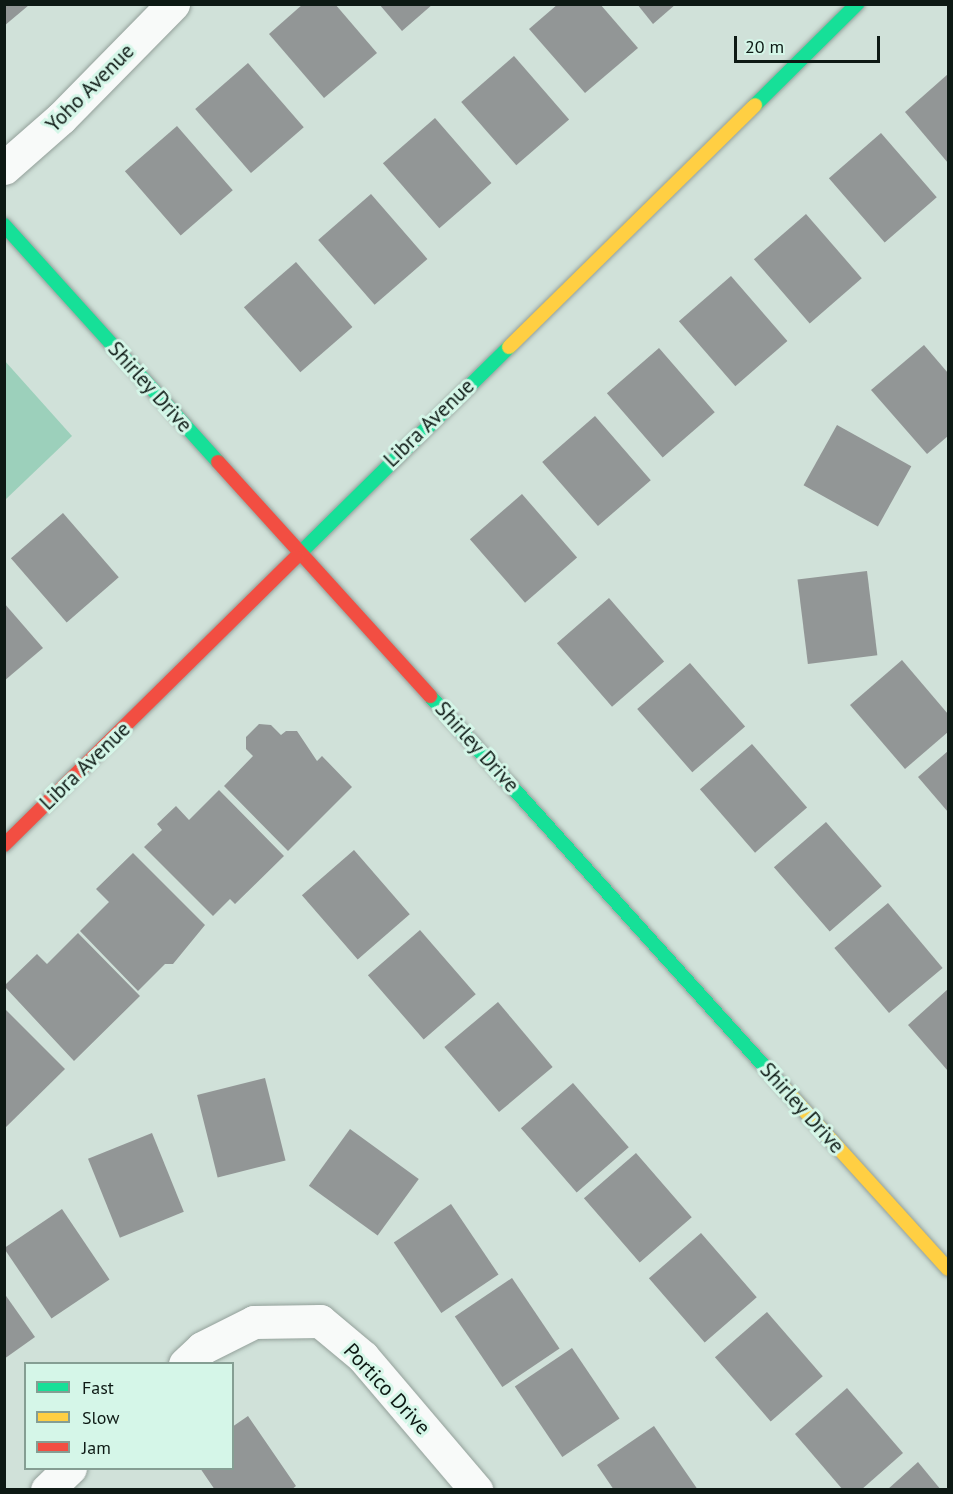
<!DOCTYPE html>
<html>
<head>
<meta charset="utf-8">
<style>
  body { margin:0 }
  #map { position:relative; width:953px; height:1494px; overflow:hidden; background:#d0e1d9; font-family:"PT Sans",sans-serif }
  div>[style] { position:absolute }
  [style*='--x'] { left:calc(var(--x)*1px); top:calc(var(--y)*1px); width:calc(var(--w)*1px); rotate:calc(var(--a)*1deg) }
  .green>* { inset:0; background:#9cd0bb }
  .building>* { inset:0; background:#929696; transform-origin:0 0 }
  .path>* { height:4px; margin-top:-2px; transform-origin:0; background:repeating-linear-gradient(90deg,#bdc2c0 0 3px,transparent 0 7.5px) }
  .roads { filter:drop-shadow(0 0 2px #93a09a) drop-shadow(0 0 2px #93a09a) }
  .street>* { height:33px; margin:-16.5px; padding:0 16.5px; transform-origin:16.5px; border-radius:16.5px; background:#f8faf9 }
  .fast>* { height:14px; margin:-7px; padding:0 7px; transform-origin:7px; border-radius:7px; background:#16e098 }
  .slow>* { height:14px; margin:-7px; padding:0 7px; transform-origin:7px; border-radius:7px; background:#ffcf43 }
  .jam>* { height:14px; margin:-7px; padding:0 7px; transform-origin:7px; border-radius:7px; background:#f24e42 }
  span { translate:-50% -50%; white-space:nowrap; text-align:center; line-height:1.15; -webkit-text-stroke:6px #d5f6e8; paint-order:stroke }
  .street-label { font-size:21px; color:#0d1914 }
  .frame { position:absolute; inset:0; border:6px solid #0d1914; pointer-events:none }
  .legend { position:absolute; left:24px; top:1362px; width:210px; height:108px; box-sizing:border-box; background:#d5f6e8; border:2px solid #859e93; margin:0; padding:8px 10px; list-style:none; font-size:18px; color:#0d1914 }
  .legend li { display:flex; align-items:center; gap:12px; height:30px }
  .legend b { width:30px; border:2px solid #859e93 }
  .scale { position:absolute; left:734px; top:36px; width:146px; height:27px; box-sizing:border-box; border:3px solid #0d1914; border-top:0; padding-left:8px; font-size:18px; line-height:21px; white-space:nowrap; color:#0d1914; -webkit-text-stroke:4px #d5f6e8; paint-order:stroke }
</style>
</head>
<body>
<div id="map">
  <div class="green">
    <div style="clip-path:polygon(4px 360px,72px 436px,5px 500px,4px 500px)"></div>
  </div>
  <div class="building">
    <div style="clip-path:polygon(303px 4px,335px 4px,377px 53px,324px 98px,269px 34px)"></div>
    <div style="clip-path:polygon(379px 4px,433px 4px,402px 31px)"></div>
    <div style="clip-path:polygon(558px 4px,600px 4px,638px 48px,585px 93px,529px 29px)"></div>
    <div style="clip-path:polygon(637px 4px,676px 4px,653px 24px)"></div>
    <div style="clip-path:polygon(4px 5px,29px 5px,4px 26px)"></div>
    <div style="left:514px;top:56px;width:84px;height:70px;rotate:49deg"></div>
    <div style="left:248px;top:63px;width:85px;height:70px;rotate:49deg"></div>
    <div style="clip-path:polygon(948px 74px,948px 163px,905px 112px)"></div>
    <div style="left:435px;top:118px;width:86px;height:69px;rotate:49deg"></div>
    <div style="left:177px;top:126px;width:85px;height:69px;rotate:49deg"></div>
    <div style="left:881px;top:133px;width:85px;height:69px;rotate:49deg"></div>
    <div style="left:371px;top:194px;width:86px;height:70px;rotate:49deg"></div>
    <div style="left:806px;top:214px;width:85px;height:69px;rotate:49deg"></div>
    <div style="left:296px;top:262px;width:86px;height:69px;rotate:49deg"></div>
    <div style="left:731px;top:276px;width:86px;height:69px;rotate:49deg"></div>
    <div style="clip-path:polygon(924px 345px,948px 373px,948px 436px,927px 454px,871px 390px)"></div>
    <div style="left:659px;top:348px;width:85px;height:69px;rotate:49deg"></div>
    <div style="left:595px;top:416px;width:85px;height:70px;rotate:49deg"></div>
    <div style="left:837px;top:425px;width:85px;height:69px;rotate:29deg"></div>
    <div style="left:522px;top:494px;width:84px;height:69px;rotate:49deg"></div>
    <div style="left:63px;top:513px;width:85px;height:69px;rotate:49deg"></div>
    <div style="left:867px;top:571px;width:85px;height:70px;rotate:83deg"></div>
    <div style="left:609px;top:598px;width:84px;height:69px;rotate:49deg"></div>
    <div style="clip-path:polygon(4px 603px,43px 648px,4px 681px)"></div>
    <div style="clip-path:polygon(902px 660px,948px 714px,948px 732px,905px 769px,850px 705px)"></div>
    <div style="left:690px;top:663px;width:84px;height:70px;rotate:49deg"></div>
    <div style="clip-path:polygon(259px 724px,271px 725px,281px 735px,286px 731px,297px 731px,317px 761px,322px 756px,352px 787px,288px 851px,224px 786px,253px 756px,246px 749px,246px 737px)"></div>
    <div style="left:752px;top:744px;width:84px;height:69px;rotate:49deg"></div>
    <div style="clip-path:polygon(948px 751px,948px 812px,918px 777px)"></div>
    <div style="clip-path:polygon(219px 790px,284px 856px,235px 904px,230px 899px,213px 916px,144px 847px,162px 830px,157px 824px,176px 806px,189px 820px)"></div>
    <div style="left:826px;top:822px;width:85px;height:69px;rotate:49deg"></div>
    <div style="left:354px;top:850px;width:85px;height:69px;rotate:49deg"></div>
    <div style="clip-path:polygon(133px 853px,205px 925px,173px 964px,165px 964px,138px 991px,80px 931px,109px 902px,96px 889px)"></div>
    <div style="left:888px;top:903px;width:85px;height:70px;rotate:50deg"></div>
    <div style="left:420px;top:930px;width:85px;height:69px;rotate:49deg"></div>
    <div style="clip-path:polygon(78px 933px,140px 996px,74px 1061px,4px 986px,37px 954px,47px 964px)"></div>
    <div style="clip-path:polygon(948px 989px,948px 1071px,908px 1025px)"></div>
    <div style="left:498px;top:1002px;width:85px;height:70px;rotate:50deg"></div>
    <div style="clip-path:polygon(4px 1008px,65px 1069px,4px 1129px)"></div>
    <div style="left:265px;top:1078px;width:85px;height:70px;rotate:76deg"></div>
    <div style="left:573px;top:1083px;width:85px;height:69px;rotate:49deg"></div>
    <div style="left:350px;top:1129px;width:85px;height:70px;rotate:36deg"></div>
    <div style="left:152px;top:1133px;width:85px;height:69px;rotate:68deg"></div>
    <div style="left:636px;top:1153px;width:85px;height:69px;rotate:49deg"></div>
    <div style="left:451px;top:1204px;width:85px;height:69px;rotate:56deg"></div>
    <div style="left:62px;top:1209px;width:85px;height:70px;rotate:56deg"></div>
    <div style="left:701px;top:1233px;width:85px;height:69px;rotate:49deg"></div>
    <div style="left:512px;top:1278px;width:85px;height:69px;rotate:56deg"></div>
    <div style="clip-path:polygon(4px 1293px,35px 1337px,4px 1359px)"></div>
    <div style="left:767px;top:1312px;width:85px;height:69px;rotate:49deg"></div>
    <div style="left:572px;top:1348px;width:85px;height:69px;rotate:56deg"></div>
    <div style="clip-path:polygon(847px 1388px,903px 1453px,861px 1490px,843px 1490px,795px 1434px)"></div>
    <div style="clip-path:polygon(248px 1416px,296px 1486px,291px 1490px,215px 1490px,200px 1468px,232px 1468px,232px 1427px)"></div>
    <div style="clip-path:polygon(654px 1426px,698px 1490px,614px 1490px,597px 1465px)"></div>
    <div style="clip-path:polygon(918px 1462px,941px 1490px,887px 1490px)"></div>
  </div>
  <div class="path">
    <div style="--x:4;--y:348;--w:1;--a:0"></div>
  </div>
  <div class="roads">
    <div class="street">
      <div style="--x:4;--y:168;--w:76;--a:-41.3"></div>
      <div style="--x:61;--y:118;--w:160;--a:-45.5"></div>
      <div style="--x:185;--y:1364;--w:23;--a:-43"></div>
      <div style="--x:202;--y:1348;--w:58;--a:-26.6"></div>
      <div style="--x:254;--y:1322;--w:66;--a:-0.9"></div>
      <div style="--x:320;--y:1321;--w:56;--a:39.9"></div>
      <div style="--x:363;--y:1357;--w:175;--a:49.6"></div>
      <div style="--x:47;--y:1490;--w:32;--a:-44"></div>
    </div>
    <div class="fast">
      <div style="--x:755;--y:105;--w:144;--a:-44.7"></div>
      <div style="--x:4;--y:225;--w:319;--a:47.9"></div>
      <div style="--x:296;--y:557;--w:299;--a:-44.6"></div>
      <div style="--x:430;--y:696;--w:528;--a:47.92"></div>
    </div>
    <div class="slow">
      <div style="--x:509;--y:347;--w:345;--a:-44.5"></div>
      <div style="--x:784;--y:1088;--w:244;--a:47.8"></div>
    </div>
    <div class="jam">
      <div style="--x:218;--y:462;--w:316;--a:47.8"></div>
      <div style="--x:4;--y:845;--w:410;--a:-44.6"></div>
    </div>
  </div>
  <div class="street-label">
    <span style="left:90px;top:88px;rotate:-45deg">Yoho Avenue</span>
    <span style="left:150px;top:387px;rotate:48deg">Shirley Drive</span>
    <span style="left:429px;top:423px;rotate:-44deg">Libra Avenue</span>
    <span style="left:477px;top:747px;rotate:48deg">Shirley Drive</span>
    <span style="left:85px;top:766px;rotate:-44deg">Libra Avenue</span>
    <span style="left:802px;top:1108px;rotate:48deg">Shirley Drive</span>
    <span style="left:387px;top:1389px;rotate:47deg">Portico Drive</span>
  </div>
  <div class="frame"></div>
  <ul class="legend">
  <li><b style="height:8px;background:#16e098"></b>Fast</li>
  <li><b style="height:8px;background:#ffcf43"></b>Slow</li>
  <li><b style="height:8px;background:#f24e42"></b>Jam</li>
  </ul>
  <div class="scale">20 m</div>
</div>
</body>
</html>
